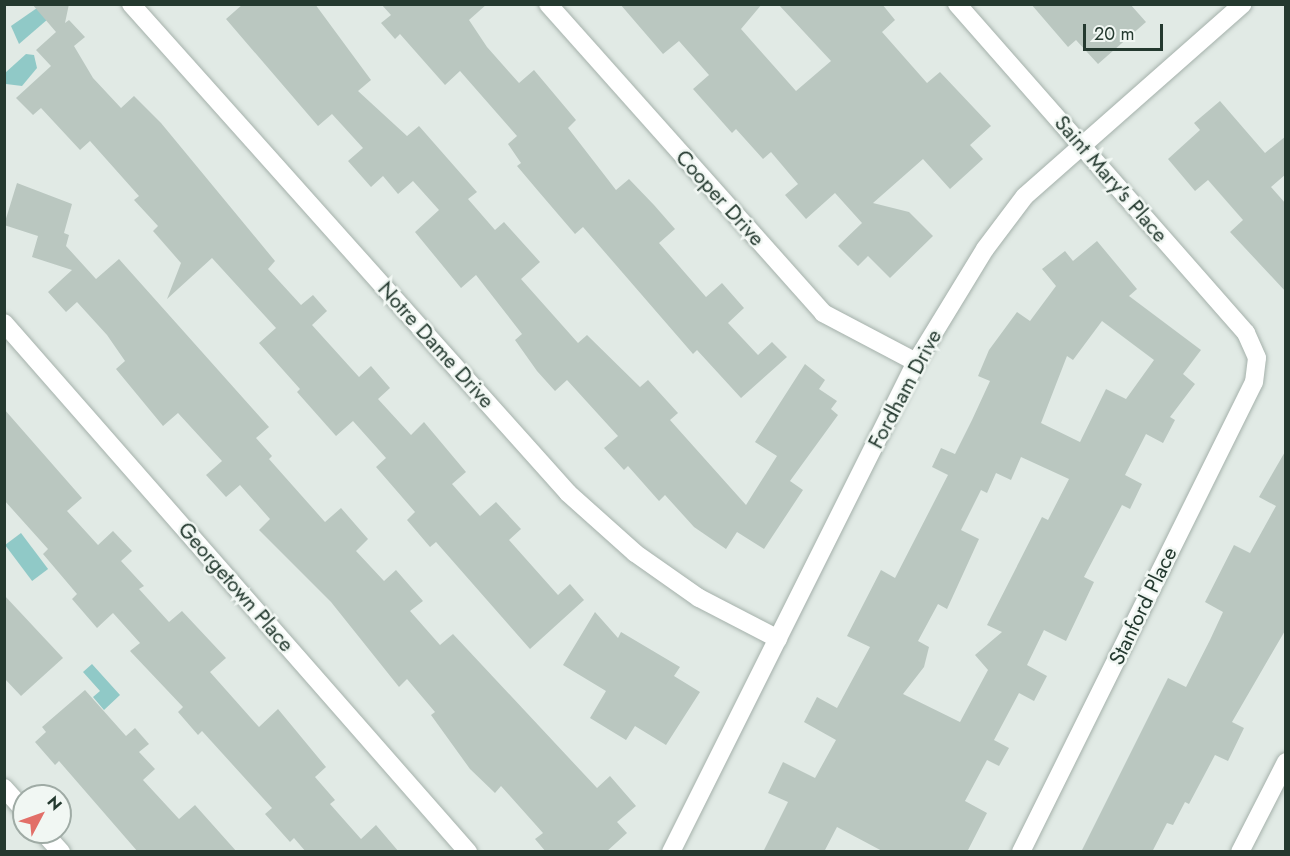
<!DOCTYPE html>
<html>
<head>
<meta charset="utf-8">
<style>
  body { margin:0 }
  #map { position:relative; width:1290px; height:856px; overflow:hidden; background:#e1eae5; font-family:Jost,sans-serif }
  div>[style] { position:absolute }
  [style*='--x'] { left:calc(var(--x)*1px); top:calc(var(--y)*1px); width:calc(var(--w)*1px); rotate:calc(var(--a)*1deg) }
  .water>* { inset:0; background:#90c9c7; transform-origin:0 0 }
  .building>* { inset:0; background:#bac7c0 }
  .roads { filter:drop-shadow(0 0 2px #a5b1ab) drop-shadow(0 0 2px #a5b1ab) }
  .minor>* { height:18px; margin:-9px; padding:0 9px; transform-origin:9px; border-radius:9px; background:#fff }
  .tertiary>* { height:18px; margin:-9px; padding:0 9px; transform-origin:9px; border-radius:9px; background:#fff }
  span { translate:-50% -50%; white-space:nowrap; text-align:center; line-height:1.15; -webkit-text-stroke:5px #f1f7f3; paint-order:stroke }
  .street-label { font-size:21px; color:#24392f }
  .frame { position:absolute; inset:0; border:6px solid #24392f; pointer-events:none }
  .north { position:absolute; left:12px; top:784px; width:60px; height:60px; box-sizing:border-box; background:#f1f7f3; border:2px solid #9faba5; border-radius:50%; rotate:49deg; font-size:16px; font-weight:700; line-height:24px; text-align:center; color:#24392f }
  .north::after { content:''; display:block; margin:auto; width:21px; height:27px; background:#e26f68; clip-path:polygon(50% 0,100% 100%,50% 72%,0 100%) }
  .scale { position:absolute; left:1083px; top:24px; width:80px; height:27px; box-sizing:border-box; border:3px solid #24392f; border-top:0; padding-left:8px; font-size:18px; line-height:21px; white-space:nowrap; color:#24392f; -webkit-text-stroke:4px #f1f7f3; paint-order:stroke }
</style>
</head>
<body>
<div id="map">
  <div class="water">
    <div style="clip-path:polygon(37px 8px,48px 19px,19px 44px,11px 26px)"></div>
    <div style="clip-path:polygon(26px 54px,34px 55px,37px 68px,22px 86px,6px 84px,5px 73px)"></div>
    <div style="left:21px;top:533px;width:45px;height:20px;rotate:53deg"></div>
    <div style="clip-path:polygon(92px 664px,120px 695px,104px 710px,93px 697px,100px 691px,83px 672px)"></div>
  </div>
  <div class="building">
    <div style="clip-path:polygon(32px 4px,69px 4px,65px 23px,69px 20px,85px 37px,74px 46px,93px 78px,121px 108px,134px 96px,161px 123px,275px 261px,268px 269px,301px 305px,313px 295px,327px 311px,312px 325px,359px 377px,371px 366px,390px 388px,378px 399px,411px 435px,424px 422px,466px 472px,452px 484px,480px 516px,496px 502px,521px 529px,509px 540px,558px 595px,570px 584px,584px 600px,530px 649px,436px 542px,430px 547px,407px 520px,415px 512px,376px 467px,386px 458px,353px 421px,336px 436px,297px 392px,300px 389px,259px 343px,276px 328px,212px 258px,167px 299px,181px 263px,153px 231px,158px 226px,134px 200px,139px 196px,90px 141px,80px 150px,41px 108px,33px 115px,16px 98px,51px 66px,36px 50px,56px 32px)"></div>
    <div style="clip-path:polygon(243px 4px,315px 4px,371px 80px,358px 91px,407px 136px,419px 126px,477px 192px,468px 199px,495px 230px,504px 222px,540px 262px,521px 279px,578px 343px,587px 335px,640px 387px,648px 380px,678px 413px,670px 420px,746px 505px,777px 456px,755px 442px,805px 364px,825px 380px,819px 389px,837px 401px,831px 409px,838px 415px,790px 481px,803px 490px,764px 549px,737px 532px,726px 549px,694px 527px,665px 495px,659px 501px,628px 466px,624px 470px,604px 448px,618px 436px,567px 380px,555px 391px,537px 371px,515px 340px,522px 334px,476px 275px,461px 288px,415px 232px,439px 210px,413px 181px,398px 194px,383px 176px,371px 187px,348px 161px,363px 148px,332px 114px,318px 126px,226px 19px)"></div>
    <div style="clip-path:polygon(381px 4px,487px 4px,469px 20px,487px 47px,519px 83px,534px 70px,576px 120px,568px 128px,616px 190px,629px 179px,654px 205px,675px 229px,659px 243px,706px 297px,722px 283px,744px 308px,728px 323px,758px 355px,772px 342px,787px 357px,741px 398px,697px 350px,693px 354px,583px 227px,575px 234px,539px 192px,517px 166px,521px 163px,508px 144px,517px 136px,460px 71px,445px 85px,400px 34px,395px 39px,381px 23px,391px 15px)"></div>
    <div style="clip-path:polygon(620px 4px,762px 4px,741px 29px,796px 91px,831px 61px,778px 4px,882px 4px,895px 20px,882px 32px,927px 83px,940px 72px,991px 126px,970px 145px,983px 159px,950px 189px,923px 159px,873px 203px,909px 212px,933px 236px,890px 278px,868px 256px,858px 266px,838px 246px,862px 223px,835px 193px,806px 219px,785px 195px,798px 184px,771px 152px,763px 159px,736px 129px,732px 133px,693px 89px,709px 75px,679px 41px,663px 54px)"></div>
    <div style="clip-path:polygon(1031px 4px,1130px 4px,1146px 22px,1098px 64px,1076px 40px,1068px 47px)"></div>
    <div style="clip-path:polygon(1220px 101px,1265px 153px,1286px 136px,1286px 174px,1271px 187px,1286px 204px,1286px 292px,1230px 232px,1243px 220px,1208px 180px,1195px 191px,1168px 159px,1200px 130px,1194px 123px)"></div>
    <div style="clip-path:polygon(17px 183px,72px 204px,64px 233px,69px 235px,66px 246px,96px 279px,119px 259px,269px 427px,256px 438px,272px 456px,269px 459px,325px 522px,341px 508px,368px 539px,356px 551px,384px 581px,396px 570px,423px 601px,410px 611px,440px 645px,453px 634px,597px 788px,610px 776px,636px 806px,617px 822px,627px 833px,606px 852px,546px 852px,535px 839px,543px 833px,501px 786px,495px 793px,470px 769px,431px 715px,435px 712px,407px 679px,399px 687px,331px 602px,259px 530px,270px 519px,240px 485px,226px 497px,206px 475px,222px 461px,178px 413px,163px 426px,116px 369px,125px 361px,107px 335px,77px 302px,66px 312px,48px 292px,72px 270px,32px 257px,38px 236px,4px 225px)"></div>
    <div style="clip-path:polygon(evenodd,1097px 241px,1137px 289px,1129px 296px,1201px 350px,1183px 374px,1195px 384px,1170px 417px,1175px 420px,1163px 443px,1146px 434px,1125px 475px,1142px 484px,1130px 509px,1122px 505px,1084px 577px,1094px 582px,1066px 641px,1044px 630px,1027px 665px,1047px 676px,1034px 701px,1019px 693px,994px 740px,1009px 748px,999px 766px,987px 760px,965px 801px,987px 813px,967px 852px,884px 852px,837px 827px,824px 852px,763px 852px,788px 802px,768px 793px,783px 762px,815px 778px,836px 740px,804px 722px,817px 697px,837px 708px,870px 647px,847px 636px,881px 570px,895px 578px,948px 475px,932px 467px,941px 448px,955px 454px,972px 420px,990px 381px,978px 376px,989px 350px,1017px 312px,1030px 321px,1056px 286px,1042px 269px,1065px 251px,1073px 261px,1097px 241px,1102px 321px,1154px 360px,1126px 399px,1106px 389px,1080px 442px,1041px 423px,1067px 356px,1073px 360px,1102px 321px,1097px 241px,1021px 457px,1069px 479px,1048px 520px,1042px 517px,987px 625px,1002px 632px,975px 655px,988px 670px,960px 722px,903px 694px,924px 667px,929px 647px,918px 641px,938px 604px,947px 609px,979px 539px,961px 530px,981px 490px,987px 493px,996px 473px,1011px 480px,1021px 457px)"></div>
    <div style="clip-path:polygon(4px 409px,82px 498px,67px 511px,98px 545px,113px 531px,132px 551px,121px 561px,144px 586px,139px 589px,169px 622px,182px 611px,226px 658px,210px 672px,259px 727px,278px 709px,326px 767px,315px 777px,335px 800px,330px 804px,361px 839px,376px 825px,399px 852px,306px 852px,294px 838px,290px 842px,265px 814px,272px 808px,202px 731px,198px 735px,178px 712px,183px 707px,130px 651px,140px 643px,113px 613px,97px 628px,72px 599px,77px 594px,43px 554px,48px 549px,4px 500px)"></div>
    <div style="clip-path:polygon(1286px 450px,1286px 629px,1232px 722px,1244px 728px,1228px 761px,1215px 755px,1189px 804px,1185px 802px,1173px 825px,1167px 823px,1152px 852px,1081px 852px,1168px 678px,1186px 687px,1210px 640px,1223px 612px,1205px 602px,1234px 545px,1250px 553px,1276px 506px,1259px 497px)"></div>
    <div style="clip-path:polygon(4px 595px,63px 658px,21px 696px,4px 678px)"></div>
    <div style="clip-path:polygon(595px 612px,618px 638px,621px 632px,680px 667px,674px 676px,700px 692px,666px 745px,635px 726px,626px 740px,590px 718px,606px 691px,563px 665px)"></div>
    <div style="clip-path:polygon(85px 690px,126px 736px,135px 728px,149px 744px,139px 752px,155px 769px,143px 780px,179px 819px,195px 805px,237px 852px,138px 852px,59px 761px,55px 765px,35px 742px,46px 732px,42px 727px)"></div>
  </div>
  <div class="roads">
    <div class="minor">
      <div style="--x:131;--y:4;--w:656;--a:48.21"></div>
      <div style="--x:568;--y:493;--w:90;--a:41.8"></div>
      <div style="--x:635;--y:553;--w:78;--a:35.1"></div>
      <div style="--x:699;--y:598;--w:89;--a:27.4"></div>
      <div style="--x:548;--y:4;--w:414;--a:48.3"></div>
      <div style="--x:823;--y:313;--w:105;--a:27.8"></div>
      <div style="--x:957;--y:4;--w:438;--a:48.7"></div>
      <div style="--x:1246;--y:333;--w:27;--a:66"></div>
      <div style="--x:1257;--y:358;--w:24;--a:97"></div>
      <div style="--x:1254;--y:382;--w:525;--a:116.37"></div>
      <div style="--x:4;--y:323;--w:704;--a:48.75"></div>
      <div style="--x:4;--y:788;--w:30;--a:48"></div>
      <div style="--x:43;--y:832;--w:27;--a:48"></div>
      <div style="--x:671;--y:852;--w:548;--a:-63.43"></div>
      <div style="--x:916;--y:362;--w:132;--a:-58.6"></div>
      <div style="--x:985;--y:249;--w:66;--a:-53"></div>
      <div style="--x:1025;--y:196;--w:290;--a:-41.4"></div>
    </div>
    <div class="tertiary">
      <div style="--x:1240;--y:852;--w:101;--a:-62.9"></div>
    </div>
  </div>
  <div class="street-label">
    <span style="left:1111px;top:179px;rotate:49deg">Saint Mary's Place</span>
    <span style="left:720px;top:198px;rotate:48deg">Cooper Drive</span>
    <span style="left:436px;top:345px;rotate:48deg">Notre Dame Drive</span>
    <span style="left:905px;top:389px;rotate:-62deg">Fordham Drive</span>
    <span style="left:236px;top:587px;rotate:49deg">Georgetown Place</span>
    <span style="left:1143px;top:606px;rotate:-64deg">Stanford Place</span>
  </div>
  <div class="frame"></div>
  <div class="north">N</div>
  <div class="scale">20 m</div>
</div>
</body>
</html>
